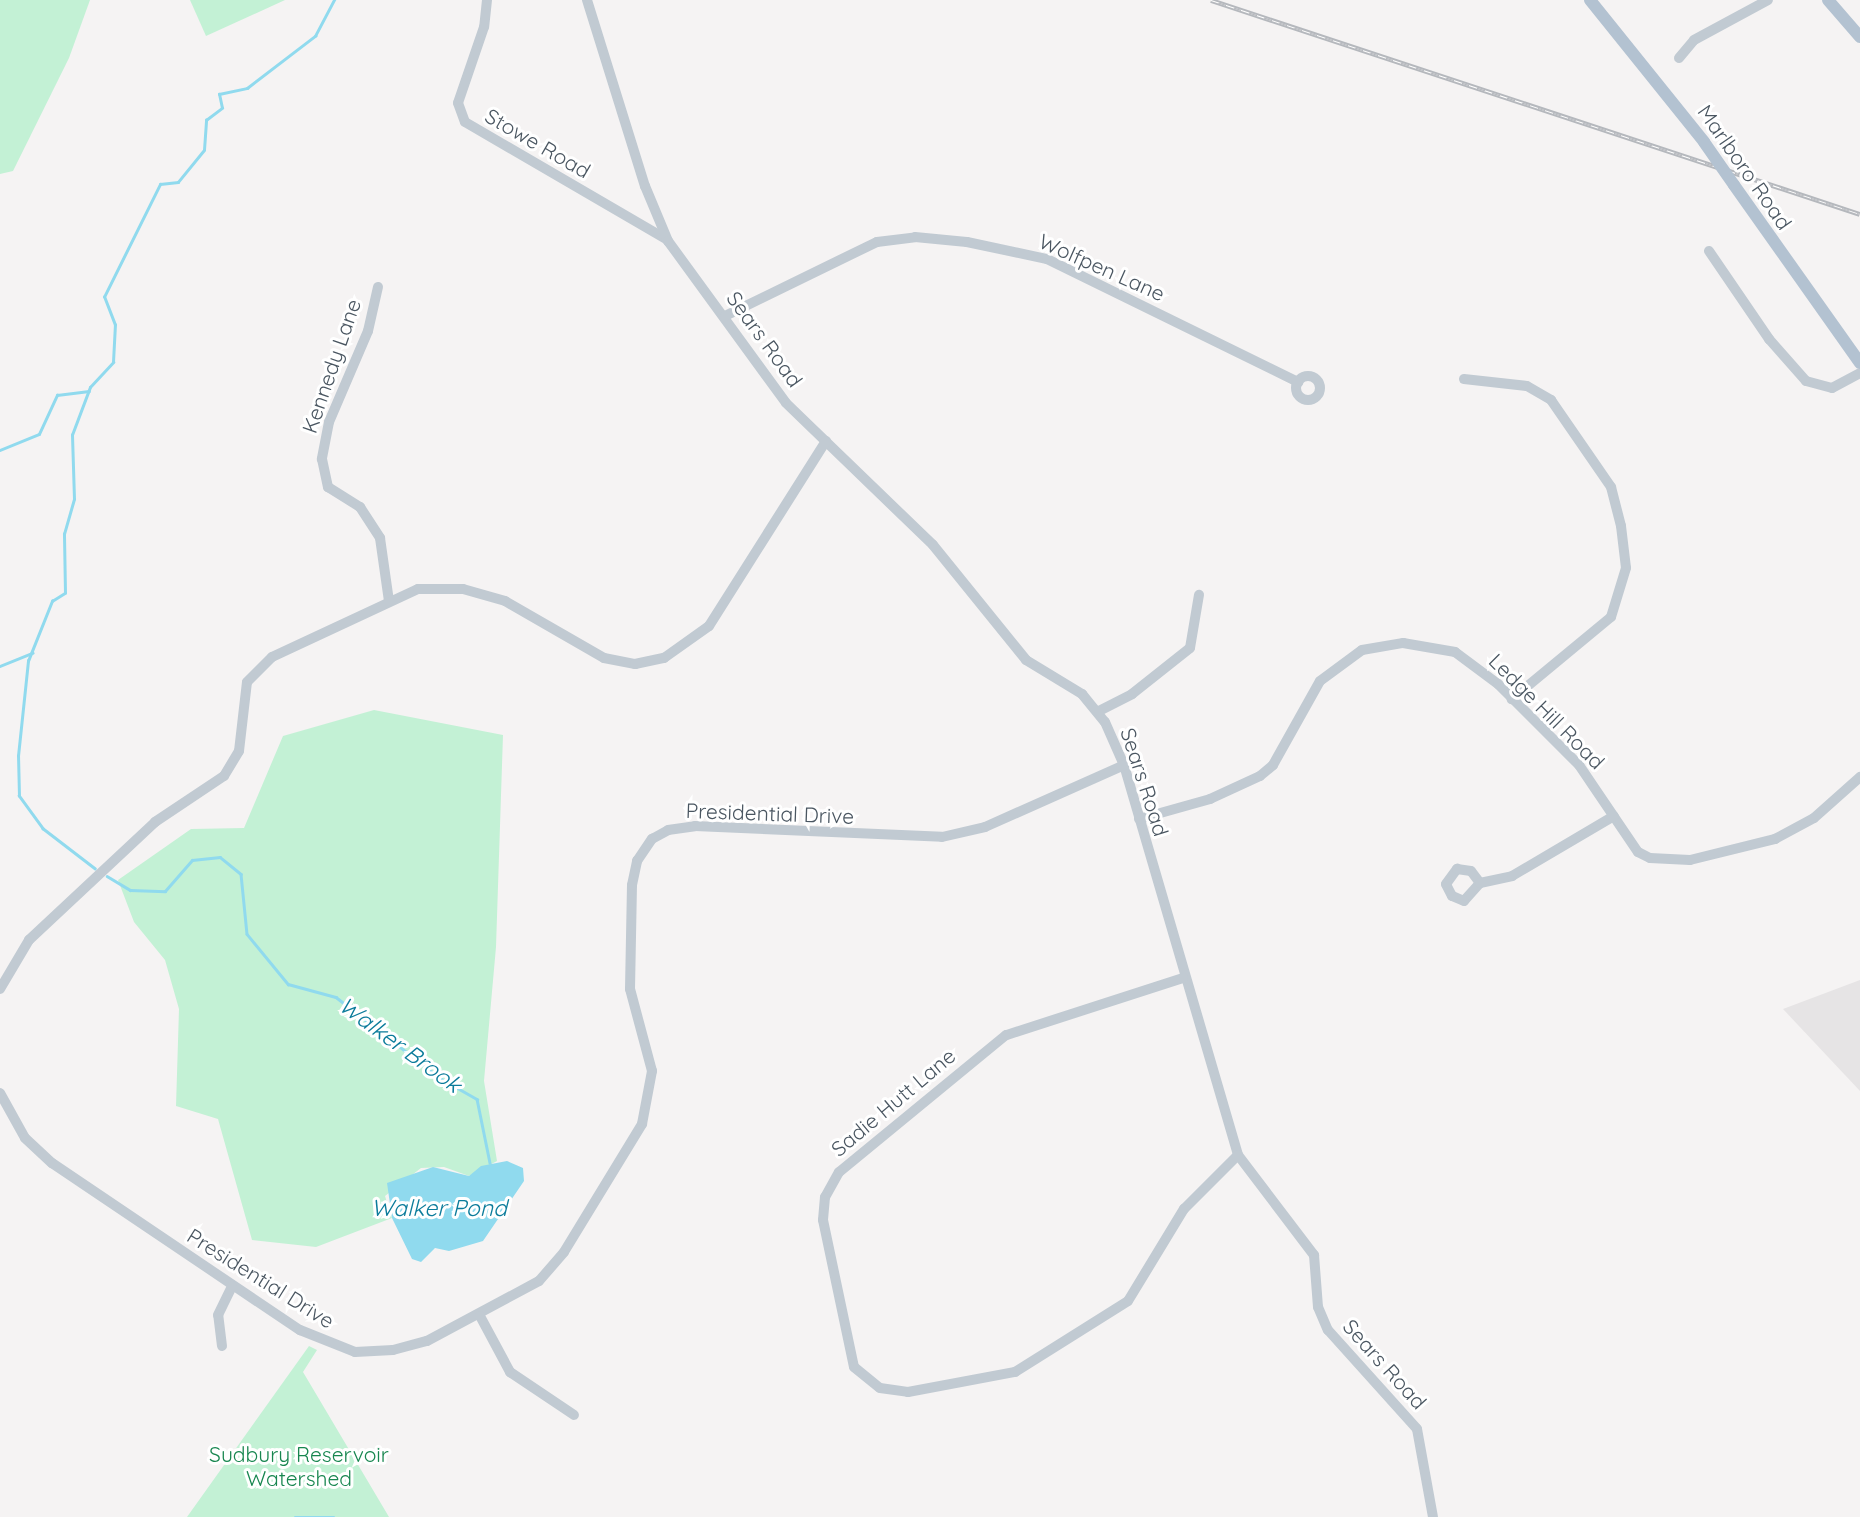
<!DOCTYPE html>
<html>
<head>
<meta charset="utf-8">
<style>
  body { margin:0 }
  #map { position:relative; width:1860px; height:1517px; overflow:hidden; background:#f5f3f3; font-family:Quicksand,sans-serif }
  div>[style] { position:absolute }
  [style*='--x'] { left:calc(var(--x)*1px); top:calc(var(--y)*1px); width:calc(var(--w)*1px); rotate:calc(var(--a)*1deg) }
  .education>* { inset:0; background:#e6e4e5 }
  .green>* { inset:0; background:#c3f1d5 }
  .water>* { inset:0; background:#90daee }
  .stream>* { height:2.5px; margin:-1.25px; padding:0 1.25px; transform-origin:1.25px; border-radius:1.25px; background:#90daee }
  .minor>* { height:10px; margin:-5px; padding:0 5px; transform-origin:5px; border-radius:5px; background:#c1cad2 }
  .minor>.ring { margin:-5px; padding:0; box-sizing:content-box; background:none; border:10px solid #c1cad2; border-radius:50% }
  .major>* { height:12px; margin:-6px; padding:0 6px; transform-origin:6px; border-radius:6px; background:#b3c2d1 }
  .rail>* { height:5px; margin-top:-2.5px; transform-origin:0; background:repeating-linear-gradient(90deg,#fff 0 8px,#b5b8bd 0 16px); box-sizing:border-box; border-block:2px solid #b5b8bd }
  .major-bridge>* { height:12px; margin:-6px; padding:0 6px; transform-origin:6px; border-radius:6px; background:#b3c2d1 }
  span { translate:-50% -50%; white-space:nowrap; text-align:center; line-height:1.15; -webkit-text-stroke:6px #fff; paint-order:stroke }
  .street-label { font-size:21px; color:#4a5661 }
  .park-label { font-size:21px; color:#17864f }
  .water-label { font-size:23px; color:#0c7c9b; font-style:italic }
</style>
</head>
<body>
<div id="map">
  <div class="education">
    <div style="clip-path:polygon(1860px 980px,1860px 1091px,1783px 1009px)"></div>
  </div>
  <div class="green">
    <div style="clip-path:polygon(0 0,90px 0,69px 58px,13px 171px,0 174px)"></div>
    <div style="clip-path:polygon(190px 0,285px 0,206px 36px)"></div>
    <div style="clip-path:polygon(374px 710px,503px 735px,496px 947px,484px 1081px,497px 1161px,469px 1176px,444px 1167px,421px 1168px,385px 1196px,392px 1218px,316px 1247px,252px 1240px,218px 1119px,176px 1106px,179px 1009px,165px 960px,134px 922px,118px 880px,191px 829px,244px 828px,283px 736px)"></div>
    <div style="clip-path:polygon(309px 1346px,317px 1350px,303px 1372px,389px 1517px,187px 1517px)"></div>
  </div>
  <div class="water">
    <div style="clip-path:polygon(507px 1161px,523px 1168px,524px 1181px,483px 1241px,449px 1251px,435px 1248px,421px 1262px,412px 1259px,392px 1218px,387px 1183px,433px 1167px,469px 1176px,481px 1166px)"></div>
  </div>
  <div class="stream">
    <div style="--x:0;--y:450;--w:42;--a:-22.3"></div>
    <div style="--x:39;--y:434;--w:43;--a:-65.2"></div>
    <div style="--x:57;--y:395;--w:32;--a:-7"></div>
    <div style="--x:0;--y:666;--w:35;--a:-22"></div>
    <div style="--x:95;--y:869;--w:66;--a:-142.4"></div>
    <div style="--x:43;--y:829;--w:41;--a:-126"></div>
    <div style="--x:19;--y:796;--w:40;--a:-91.4"></div>
    <div style="--x:18;--y:756;--w:96;--a:-84"></div>
    <div style="--x:28;--y:661;--w:65;--a:-68.2"></div>
    <div style="--x:52;--y:601;--w:15;--a:-32"></div>
    <div style="--x:65;--y:593;--w:59;--a:-91"></div>
    <div style="--x:64;--y:534;--w:36;--a:-74"></div>
    <div style="--x:74;--y:499;--w:64;--a:-91.8"></div>
    <div style="--x:72;--y:435;--w:51;--a:-69.4"></div>
    <div style="--x:90;--y:387;--w:34;--a:-47"></div>
    <div style="--x:113;--y:362;--w:37;--a:-87"></div>
    <div style="--x:115;--y:325;--w:30;--a:-111"></div>
    <div style="--x:104;--y:297;--w:126;--a:-63.6"></div>
    <div style="--x:160;--y:184;--w:18;--a:-6"></div>
    <div style="--x:178;--y:182;--w:41;--a:-50.9"></div>
    <div style="--x:204;--y:150;--w:30;--a:-86"></div>
    <div style="--x:206;--y:120;--w:20;--a:-37"></div>
    <div style="--x:222;--y:108;--w:14;--a:-102"></div>
    <div style="--x:219;--y:94;--w:29;--a:-12"></div>
    <div style="--x:247;--y:88;--w:86;--a:-37.4"></div>
    <div style="--x:315;--y:36;--w:41;--a:-62.2"></div>
    <div style="--x:107;--y:876;--w:27;--a:31"></div>
    <div style="--x:130;--y:890;--w:35;--a:2"></div>
    <div style="--x:165;--y:891;--w:41;--a:-48.9"></div>
    <div style="--x:192;--y:860;--w:28;--a:-6"></div>
    <div style="--x:220;--y:857;--w:27;--a:39"></div>
    <div style="--x:241;--y:874;--w:60;--a:84.3"></div>
    <div style="--x:247;--y:934;--w:65;--a:50.6"></div>
    <div style="--x:288;--y:984;--w:50;--a:15.2"></div>
    <div style="--x:336;--y:997;--w:132;--a:37.9"></div>
    <div style="--x:440;--y:1078;--w:43;--a:29.6"></div>
    <div style="--x:477;--y:1099;--w:65;--a:78.5"></div>
    <div style="--x:295;--y:1517;--w:39;--a:0"></div>
  </div>
  <div class="minor">
    <div style="--x:487;--y:0;--w:27;--a:96"></div>
    <div style="--x:484;--y:27;--w:80;--a:108.9"></div>
    <div style="--x:458;--y:103;--w:20;--a:70"></div>
    <div style="--x:465;--y:122;--w:233;--a:30.2"></div>
    <div style="--x:587;--y:0;--w:195;--a:72.7"></div>
    <div style="--x:645;--y:186;--w:60;--a:67.3"></div>
    <div style="--x:668;--y:241;--w:200;--a:53.9"></div>
    <div style="--x:786;--y:403;--w:204;--a:44"></div>
    <div style="--x:933;--y:545;--w:148;--a:51"></div>
    <div style="--x:1026;--y:660;--w:66;--a:31.3"></div>
    <div style="--x:1082;--y:694;--w:36;--a:51"></div>
    <div style="--x:1105;--y:722;--w:47;--a:66.2"></div>
    <div style="--x:1124;--y:765;--w:406;--a:73.7"></div>
    <div style="--x:1238;--y:1155;--w:126;--a:52.8"></div>
    <div style="--x:1314;--y:1255;--w:52;--a:85.6"></div>
    <div style="--x:1318;--y:1307;--w:25;--a:67"></div>
    <div style="--x:1328;--y:1330;--w:133;--a:48"></div>
    <div style="--x:1417;--y:1429;--w:89;--a:79.7"></div>
    <div style="--x:1679;--y:58;--w:23;--a:-50"></div>
    <div style="--x:1694;--y:40;--w:84;--a:-28.4"></div>
    <div style="--x:1709;--y:251;--w:107;--a:55.7"></div>
    <div style="--x:1769;--y:339;--w:56;--a:48.6"></div>
    <div style="--x:1806;--y:381;--w:27;--a:15"></div>
    <div style="--x:1832;--y:388;--w:32;--a:-28"></div>
    <div style="--x:378;--y:287;--w:45;--a:102.8"></div>
    <div style="--x:368;--y:331;--w:99;--a:113.2"></div>
    <div style="--x:329;--y:422;--w:38;--a:101"></div>
    <div style="--x:322;--y:459;--w:29;--a:78"></div>
    <div style="--x:328;--y:487;--w:38;--a:32"></div>
    <div style="--x:360;--y:507;--w:37;--a:57"></div>
    <div style="--x:380;--y:538;--w:64;--a:81.9"></div>
    <div style="--x:725;--y:316;--w:169;--a:-26"></div>
    <div style="--x:877;--y:242;--w:38;--a:-7"></div>
    <div style="--x:915;--y:237;--w:52;--a:5.5"></div>
    <div style="--x:967;--y:242;--w:82;--a:12"></div>
    <div style="--x:1047;--y:259;--w:280;--a:26.1"></div>
    <div class="ring" style="left:1296px;top:376px;width:14px;height:14px"></div>
    <div style="--x:1464;--y:379;--w:63;--a:6.3"></div>
    <div style="--x:1527;--y:386;--w:28;--a:30"></div>
    <div style="--x:1551;--y:400;--w:106;--a:55.4"></div>
    <div style="--x:1611;--y:487;--w:40;--a:75.6"></div>
    <div style="--x:1621;--y:526;--w:42;--a:83.2"></div>
    <div style="--x:1626;--y:568;--w:51;--a:107"></div>
    <div style="--x:1611;--y:617;--w:129;--a:140.4"></div>
    <div style="--x:1099;--y:711;--w:37;--a:-27"></div>
    <div style="--x:1132;--y:694;--w:74;--a:-38.4"></div>
    <div style="--x:1190;--y:648;--w:54;--a:-80.4"></div>
    <div style="--x:1139;--y:819;--w:74;--a:-15.7"></div>
    <div style="--x:1210;--y:799;--w:55;--a:-24.7"></div>
    <div style="--x:1260;--y:776;--w:17;--a:-40"></div>
    <div style="--x:1273;--y:765;--w:96;--a:-60.8"></div>
    <div style="--x:1320;--y:681;--w:52;--a:-36.4"></div>
    <div style="--x:1362;--y:650;--w:42;--a:-9.7"></div>
    <div style="--x:1403;--y:643;--w:53;--a:9.8"></div>
    <div style="--x:1455;--y:652;--w:54;--a:36.7"></div>
    <div style="--x:1498;--y:684;--w:115;--a:45"></div>
    <div style="--x:1579;--y:765;--w:105;--a:55.9"></div>
    <div style="--x:1638;--y:852;--w:13;--a:27"></div>
    <div style="--x:1650;--y:858;--w:40;--a:2.9"></div>
    <div style="--x:1690;--y:860;--w:88;--a:-13.9"></div>
    <div style="--x:1775;--y:839;--w:44;--a:-28.3"></div>
    <div style="--x:1814;--y:818;--w:62;--a:-41.7"></div>
    <div style="--x:1480;--y:883;--w:24;--a:132"></div>
    <div style="--x:1464;--y:901;--w:13;--a:-157"></div>
    <div style="--x:1452;--y:896;--w:13;--a:-117"></div>
    <div style="--x:1446;--y:884;--w:19;--a:-54"></div>
    <div style="--x:1457;--y:869;--w:14;--a:8"></div>
    <div style="--x:1471;--y:871;--w:15;--a:53"></div>
    <div style="--x:1480;--y:883;--w:33;--a:-12"></div>
    <div style="--x:1512;--y:876;--w:118;--a:-30.5"></div>
    <div style="--x:1183;--y:978;--w:186;--a:162.1"></div>
    <div style="--x:1006;--y:1035;--w:216;--a:140.6"></div>
    <div style="--x:839;--y:1172;--w:29;--a:119"></div>
    <div style="--x:825;--y:1197;--w:23;--a:95"></div>
    <div style="--x:823;--y:1220;--w:150;--a:78.1"></div>
    <div style="--x:854;--y:1367;--w:33;--a:39"></div>
    <div style="--x:880;--y:1388;--w:28;--a:8"></div>
    <div style="--x:908;--y:1392;--w:109;--a:-10.6"></div>
    <div style="--x:1015;--y:1372;--w:133;--a:-32.1"></div>
    <div style="--x:1128;--y:1301;--w:108;--a:-58.7"></div>
    <div style="--x:1184;--y:1209;--w:76;--a:-45"></div>
    <div style="--x:0;--y:989;--w:57;--a:-59.4"></div>
    <div style="--x:29;--y:940;--w:173;--a:-43.1"></div>
    <div style="--x:155;--y:822;--w:83;--a:-33.7"></div>
    <div style="--x:224;--y:776;--w:29;--a:-59"></div>
    <div style="--x:239;--y:751;--w:69;--a:-83.4"></div>
    <div style="--x:247;--y:682;--w:35;--a:-45"></div>
    <div style="--x:272;--y:657;--w:161;--a:-25"></div>
    <div style="--x:418;--y:589;--w:45;--a:0"></div>
    <div style="--x:463;--y:589;--w:44;--a:15.9"></div>
    <div style="--x:505;--y:601;--w:114;--a:29.9"></div>
    <div style="--x:604;--y:658;--w:32;--a:11"></div>
    <div style="--x:635;--y:664;--w:30;--a:-12"></div>
    <div style="--x:664;--y:658;--w:55;--a:-35.4"></div>
    <div style="--x:709;--y:626;--w:219;--a:-57.7"></div>
    <div style="--x:0;--y:1093;--w:51;--a:60.9"></div>
    <div style="--x:25;--y:1138;--w:37;--a:43"></div>
    <div style="--x:52;--y:1163;--w:299;--a:34"></div>
    <div style="--x:300;--y:1330;--w:59;--a:21.8"></div>
    <div style="--x:355;--y:1352;--w:38;--a:-3"></div>
    <div style="--x:393;--y:1350;--w:35;--a:-15"></div>
    <div style="--x:427;--y:1341;--w:127;--a:-28.2"></div>
    <div style="--x:539;--y:1281;--w:38;--a:-49"></div>
    <div style="--x:564;--y:1252;--w:150;--a:-58.6"></div>
    <div style="--x:642;--y:1124;--w:54;--a:-79.3"></div>
    <div style="--x:652;--y:1071;--w:85;--a:-105"></div>
    <div style="--x:630;--y:989;--w:104;--a:-88.9"></div>
    <div style="--x:632;--y:885;--w:25;--a:-78"></div>
    <div style="--x:637;--y:861;--w:27;--a:-56"></div>
    <div style="--x:652;--y:839;--w:18;--a:-29"></div>
    <div style="--x:668;--y:830;--w:27;--a:-8"></div>
    <div style="--x:695;--y:826;--w:247;--a:2.5"></div>
    <div style="--x:942;--y:837;--w:44;--a:-13.1"></div>
    <div style="--x:985;--y:827;--w:152;--a:-24"></div>
    <div style="--x:480;--y:1316;--w:64;--a:61.8"></div>
    <div style="--x:510;--y:1372;--w:77;--a:33.9"></div>
    <div style="--x:222;--y:1346;--w:31;--a:-97"></div>
    <div style="--x:218;--y:1315;--w:32;--a:-64"></div>
  </div>
  <div class="major">
    <div style="--x:1590;--y:0;--w:182;--a:51.2"></div>
    <div style="--x:1828;--y:0;--w:49;--a:49.1"></div>
    <div style="--x:1734;--y:185;--w:218;--a:54.7"></div>
  </div>
  <div class="rail">
    <div style="--x:1211;--y:0;--w:683;--a:18.25"></div>
  </div>
  <div class="major-bridge">
    <div style="--x:1704;--y:142;--w:52;--a:55.1"></div>
  </div>
  <div class="street-label">
    <span style="left:538px;top:143px;rotate:30deg">Stowe Road</span>
    <span style="left:1745px;top:167px;rotate:55deg">Marlboro Road</span>
    <span style="left:1102px;top:267px;rotate:24deg">Wolfpen Lane</span>
    <span style="left:765px;top:339px;rotate:54deg">Sears Road</span>
    <span style="left:331px;top:366px;rotate:-71deg">Kennedy Lane</span>
    <span style="left:1547px;top:711px;rotate:45deg">Ledge Hill Road</span>
    <span style="left:1145px;top:782px;rotate:72deg">Sears Road</span>
    <span style="left:770px;top:813px;rotate:2deg">Presidential Drive</span>
    <span style="left:893px;top:1102px;rotate:-40deg">Sadie Hutt Lane</span>
    <span style="left:261px;top:1278px;rotate:32deg">Presidential Drive</span>
    <span style="left:1385px;top:1364px;rotate:48deg">Sears Road</span>
  </div>
  <div class="park-label">
    <span style="left:299px;top:1466px">Sudbury Reservoir<br>Watershed</span>
  </div>
  <div class="water-label">
    <span style="left:400px;top:1045px;rotate:36deg">Walker Brook</span>
    <span style="left:439px;top:1208px">Walker Pond</span>
  </div>
</div>
</body>
</html>
